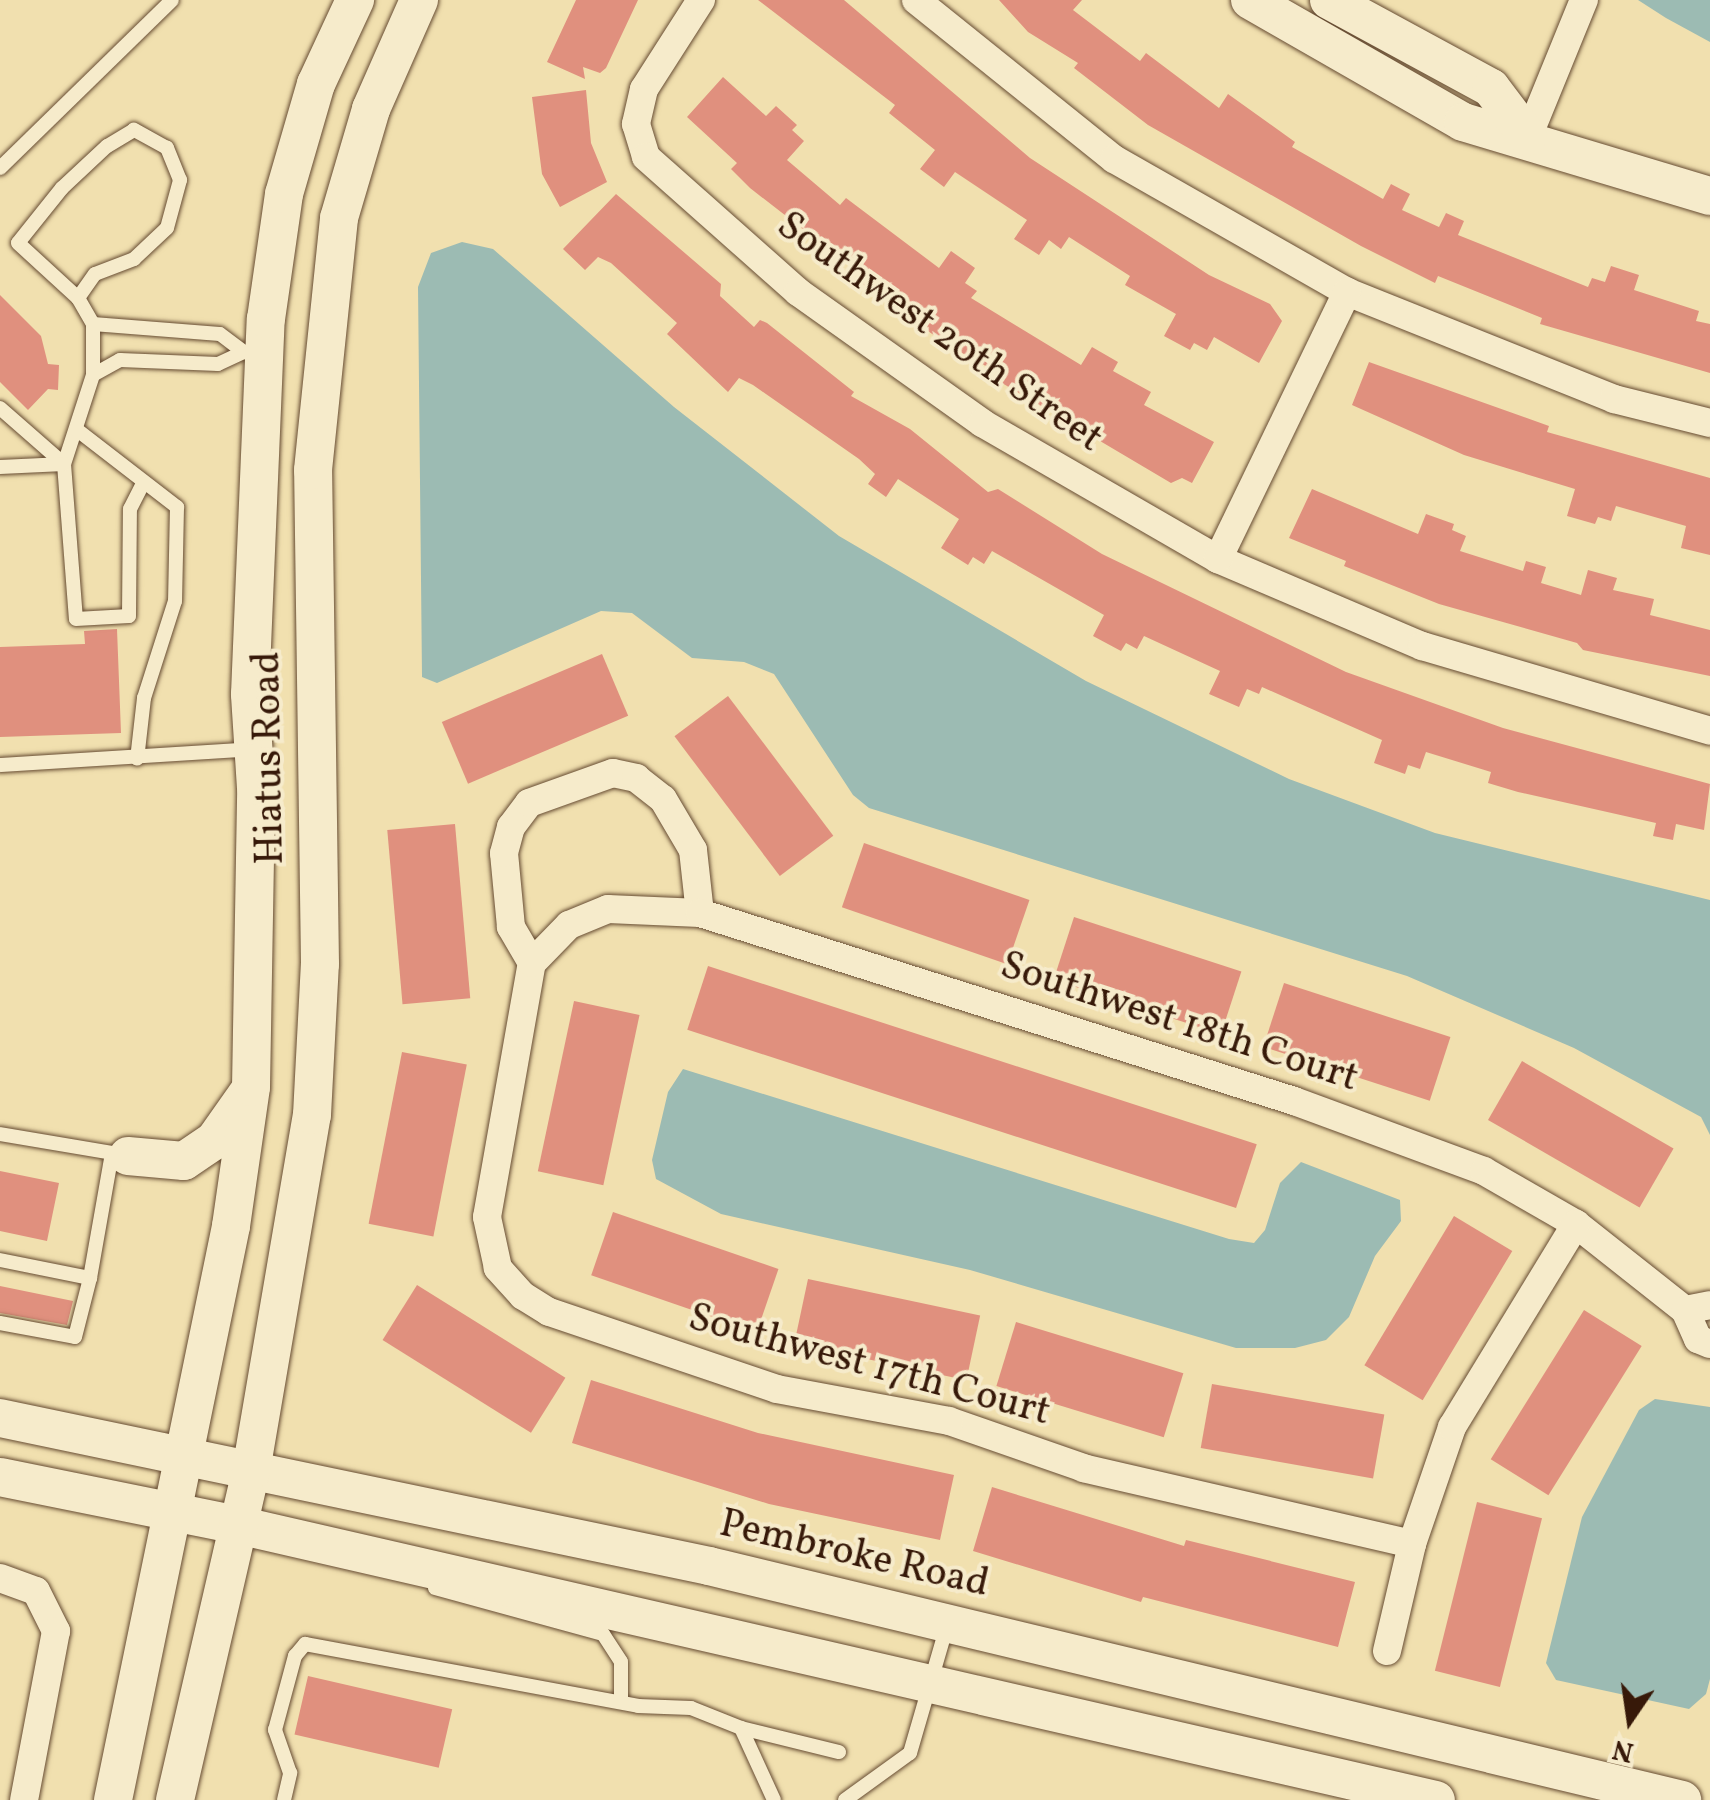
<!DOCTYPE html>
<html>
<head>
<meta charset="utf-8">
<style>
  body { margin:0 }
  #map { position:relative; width:1710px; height:1800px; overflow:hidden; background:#f1e0af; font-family:Vollkorn,serif }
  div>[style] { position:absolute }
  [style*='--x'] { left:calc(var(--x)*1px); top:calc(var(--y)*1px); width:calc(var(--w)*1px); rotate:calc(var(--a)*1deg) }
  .water>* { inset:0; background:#9cbbb3 }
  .building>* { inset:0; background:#e0907e; transform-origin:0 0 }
  .roads { filter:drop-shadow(0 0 2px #664b32) drop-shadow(0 0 2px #664b32) }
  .lane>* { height:14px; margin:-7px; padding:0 7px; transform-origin:7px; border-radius:7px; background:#f6ebcb }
  .street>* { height:28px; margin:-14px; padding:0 14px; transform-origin:14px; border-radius:14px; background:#f6ebcb }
  .secondary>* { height:38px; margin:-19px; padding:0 19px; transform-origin:19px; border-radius:19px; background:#f6ebcb }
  span { translate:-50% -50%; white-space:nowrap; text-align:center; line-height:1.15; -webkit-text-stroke:8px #f6ebcb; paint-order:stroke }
  .street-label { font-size:40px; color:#371909 }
  .north { position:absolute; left:1580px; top:1670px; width:100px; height:100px; -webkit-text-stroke:8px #f6ebcb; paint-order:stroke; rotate:193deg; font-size:28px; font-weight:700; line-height:40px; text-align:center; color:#371909 }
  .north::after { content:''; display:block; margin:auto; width:35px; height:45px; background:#371909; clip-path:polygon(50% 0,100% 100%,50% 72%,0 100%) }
</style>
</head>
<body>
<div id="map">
  <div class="water">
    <div style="clip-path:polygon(1638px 0,1710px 0,1710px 42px,1666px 18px)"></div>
    <div style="clip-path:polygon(462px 242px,493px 249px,674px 407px,839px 536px,1086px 681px,1289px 779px,1435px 833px,1710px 900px,1710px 1135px,1701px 1117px,1574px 1048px,1407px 976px,869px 808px,853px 795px,774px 674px,744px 662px,692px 658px,632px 613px,601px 611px,437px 683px,422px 677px,418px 287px,431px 253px)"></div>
    <div style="clip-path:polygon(683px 1069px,1229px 1239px,1254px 1243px,1265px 1230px,1280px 1183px,1301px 1162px,1400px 1200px,1401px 1221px,1375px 1256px,1349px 1317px,1326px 1340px,1295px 1348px,1236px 1348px,970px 1270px,721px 1214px,656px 1179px,652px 1160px,668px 1092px)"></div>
    <div style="clip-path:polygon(1655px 1399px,1710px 1407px,1710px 1679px,1706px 1694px,1689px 1709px,1556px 1680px,1546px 1663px,1582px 1517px,1639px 1410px)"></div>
  </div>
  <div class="building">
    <div style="clip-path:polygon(576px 0,638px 0,606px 68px,600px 73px,583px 67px,585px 79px,547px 62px)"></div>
    <div style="clip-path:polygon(758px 0,844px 0,1030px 158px,1209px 275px,1270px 304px,1282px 321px,1259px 363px,1214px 337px,1207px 350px,1194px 343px,1190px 350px,1164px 336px,1176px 314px,1125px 285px,1130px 276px,1069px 237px,1061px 249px,1049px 240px,1039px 255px,1014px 239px,1027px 220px,955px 172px,944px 187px,920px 169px,935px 150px,889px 113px,895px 105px)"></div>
    <div style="clip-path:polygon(999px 0,1082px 0,1073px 10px,1140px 61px,1146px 53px,1219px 108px,1228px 94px,1295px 142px,1292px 147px,1383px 199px,1391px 184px,1410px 194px,1402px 210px,1439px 227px,1446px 213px,1464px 221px,1458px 235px,1588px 287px,1592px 278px,1605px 282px,1611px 266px,1639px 275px,1634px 290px,1699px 311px,1696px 321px,1710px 324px,1710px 373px,1540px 324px,1542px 318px,1438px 276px,1435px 283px,1361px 246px,1148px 125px,1074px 68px,1078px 63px,1028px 32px)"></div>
    <div style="clip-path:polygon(723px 77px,766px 116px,776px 106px,797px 125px,792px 130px,804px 141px,787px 160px,840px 205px,846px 198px,939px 268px,951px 251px,975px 268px,965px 283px,977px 291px,971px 298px,1081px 365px,1092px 347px,1118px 362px,1113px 371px,1151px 392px,1144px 405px,1214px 442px,1192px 483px,1182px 478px,1171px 483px,1002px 383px,1006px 377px,949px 346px,858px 281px,862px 275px,750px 188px,731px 169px,737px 163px,687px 117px)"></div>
    <div style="clip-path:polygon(586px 90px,591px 143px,607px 182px,560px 207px,542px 174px,532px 97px)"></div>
    <div style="clip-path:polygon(616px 194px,721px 284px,720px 296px,754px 327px,760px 320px,767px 323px,854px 392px,851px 396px,910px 429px,988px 492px,998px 489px,1102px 554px,1346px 672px,1503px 728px,1710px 784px,1704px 830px,1676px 824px,1673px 840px,1653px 836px,1656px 823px,1518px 792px,1488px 783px,1491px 772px,1426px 752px,1420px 769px,1408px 765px,1405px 774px,1374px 763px,1382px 740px,1262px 687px,1259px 694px,1247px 689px,1239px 707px,1209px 694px,1220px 671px,1144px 636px,1137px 649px,1126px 643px,1121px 651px,1093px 636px,1104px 615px,992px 551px,984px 564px,973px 557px,968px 565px,941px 548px,959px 519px,898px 479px,886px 497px,868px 484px,875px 474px,859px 459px,753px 385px,739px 378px,728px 392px,667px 334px,677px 323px,611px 263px,598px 257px,585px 270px,563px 249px)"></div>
    <div style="clip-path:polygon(0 295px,41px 336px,48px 364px,59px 365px,58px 390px,48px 389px,28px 410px,0 382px)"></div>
    <div style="clip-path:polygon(1369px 362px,1549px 426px,1547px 432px,1710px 478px,1710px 555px,1681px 548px,1686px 526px,1616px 506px,1611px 521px,1598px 517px,1595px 524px,1567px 516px,1575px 489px,1464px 455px,1352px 405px)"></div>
    <div style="clip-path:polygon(1312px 489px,1418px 534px,1426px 514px,1454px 524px,1452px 530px,1466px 536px,1460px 551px,1523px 571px,1526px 561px,1546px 567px,1541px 583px,1581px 595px,1588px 570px,1617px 578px,1613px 590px,1654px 599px,1650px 615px,1710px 630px,1710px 676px,1583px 650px,1577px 643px,1439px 604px,1344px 566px,1346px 561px,1289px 538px)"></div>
    <div style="clip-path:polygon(117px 629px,121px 733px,0 737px,0 647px,85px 644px,84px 631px)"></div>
    <div style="left:602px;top:654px;width:67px;height:174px;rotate:67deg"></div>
    <div style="left:728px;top:696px;width:175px;height:67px;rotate:53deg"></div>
    <div style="left:455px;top:824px;width:175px;height:68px;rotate:85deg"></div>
    <div style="left:864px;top:843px;width:175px;height:68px;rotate:19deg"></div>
    <div style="left:1074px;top:917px;width:176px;height:66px;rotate:18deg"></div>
    <div style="left:708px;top:966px;width:577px;height:67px;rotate:18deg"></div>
    <div style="left:1284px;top:983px;width:175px;height:67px;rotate:18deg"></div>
    <div style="left:574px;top:1001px;width:67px;height:174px;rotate:12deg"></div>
    <div style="left:402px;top:1052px;width:66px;height:175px;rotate:11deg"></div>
    <div style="left:1522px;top:1061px;width:175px;height:68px;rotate:30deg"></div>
    <div style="clip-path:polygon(0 1171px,59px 1183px,47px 1241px,0 1231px)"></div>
    <div style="left:613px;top:1212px;width:175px;height:67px;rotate:19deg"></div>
    <div style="left:1454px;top:1216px;width:68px;height:174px;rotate:31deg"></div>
    <div style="left:808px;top:1279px;width:176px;height:66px;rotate:12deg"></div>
    <div style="left:417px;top:1285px;width:175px;height:65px;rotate:32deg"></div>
    <div style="clip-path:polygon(0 1286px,73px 1301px,67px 1325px,0 1313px)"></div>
    <div style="left:1584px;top:1310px;width:68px;height:176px;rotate:32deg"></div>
    <div style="left:1016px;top:1322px;width:175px;height:67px;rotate:17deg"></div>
    <div style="clip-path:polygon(591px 1380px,758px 1433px,954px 1475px,940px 1540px,769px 1504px,572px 1443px)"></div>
    <div style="left:1212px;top:1384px;width:175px;height:65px;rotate:10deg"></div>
    <div style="clip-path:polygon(992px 1487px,1184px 1546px,1186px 1540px,1355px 1582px,1338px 1647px,1143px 1597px,1141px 1602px,973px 1551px)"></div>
    <div style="left:1477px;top:1502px;width:67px;height:174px;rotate:14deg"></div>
    <div style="left:308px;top:1676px;width:148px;height:60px;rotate:13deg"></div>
  </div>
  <div class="roads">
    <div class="lane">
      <div style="--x:0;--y:168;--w:240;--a:-44.3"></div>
      <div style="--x:78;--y:298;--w:29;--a:-55"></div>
      <div style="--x:95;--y:274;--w:42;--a:-21"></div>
      <div style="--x:134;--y:259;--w:45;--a:-43.2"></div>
      <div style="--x:167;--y:228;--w:50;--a:-74.8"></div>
      <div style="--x:180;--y:180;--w:35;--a:-112"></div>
      <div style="--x:167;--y:148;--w:38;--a:-151"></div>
      <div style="--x:134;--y:130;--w:31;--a:149"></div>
      <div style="--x:107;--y:146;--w:62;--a:137"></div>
      <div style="--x:62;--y:188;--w:70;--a:128.7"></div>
      <div style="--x:18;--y:243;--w:81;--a:42.5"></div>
      <div style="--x:78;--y:298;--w:30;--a:60"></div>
      <div style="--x:93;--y:324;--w:51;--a:90"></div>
      <div style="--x:93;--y:375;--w:94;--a:108"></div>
      <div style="--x:64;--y:464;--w:155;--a:85.6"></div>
      <div style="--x:76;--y:619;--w:53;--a:-3.2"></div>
      <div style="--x:129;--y:616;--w:107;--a:-89.5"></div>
      <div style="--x:130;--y:509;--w:30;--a:-63"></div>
      <div style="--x:93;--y:324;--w:127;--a:4.5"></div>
      <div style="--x:220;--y:334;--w:30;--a:37"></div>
      <div style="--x:244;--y:352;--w:17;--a:7"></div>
      <div style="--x:93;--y:375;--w:31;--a:-29"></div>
      <div style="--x:120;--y:360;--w:98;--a:2.3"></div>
      <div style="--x:218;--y:364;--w:29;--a:-25"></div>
      <div style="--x:0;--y:408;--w:85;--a:41.2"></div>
      <div style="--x:76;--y:429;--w:128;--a:37.7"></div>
      <div style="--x:177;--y:507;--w:94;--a:91.2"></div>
      <div style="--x:175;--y:601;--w:102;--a:107.7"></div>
      <div style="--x:144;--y:698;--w:61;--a:96.5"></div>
      <div style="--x:0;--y:467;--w:64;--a:-2.7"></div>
      <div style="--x:0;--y:765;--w:253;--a:-3.6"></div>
      <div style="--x:0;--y:1134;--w:120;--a:9.6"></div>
      <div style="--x:0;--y:1260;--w:92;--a:11.3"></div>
      <div style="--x:90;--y:1278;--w:127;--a:-80"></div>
      <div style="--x:0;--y:1323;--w:76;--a:10.6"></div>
      <div style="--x:75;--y:1337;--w:61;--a:-75.7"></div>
      <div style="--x:435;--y:1588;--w:174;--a:15.3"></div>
      <div style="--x:603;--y:1634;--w:33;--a:57"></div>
      <div style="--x:621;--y:1662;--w:40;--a:90"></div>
      <div style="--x:741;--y:1728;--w:79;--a:65.4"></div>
      <div style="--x:284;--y:1800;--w:28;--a:-77"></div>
      <div style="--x:290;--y:1773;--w:46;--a:-109.2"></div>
      <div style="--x:275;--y:1730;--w:77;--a:-74.9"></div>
      <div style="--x:295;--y:1656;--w:16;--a:-50"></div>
      <div style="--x:305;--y:1644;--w:339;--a:10.5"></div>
      <div style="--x:638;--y:1706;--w:53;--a:2.2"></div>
      <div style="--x:691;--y:1708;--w:54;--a:21.8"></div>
      <div style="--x:741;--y:1728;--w:101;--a:13.8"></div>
      <div style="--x:845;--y:1800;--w:80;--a:-35.9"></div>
      <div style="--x:910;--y:1753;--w:132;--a:-73.8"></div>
    </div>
    <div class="street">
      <div style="--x:701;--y:0;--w:106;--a:122.6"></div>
      <div style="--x:644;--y:89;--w:36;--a:103"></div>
      <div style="--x:636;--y:124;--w:34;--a:73"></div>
      <div style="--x:646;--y:157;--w:203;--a:41.6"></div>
      <div style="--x:798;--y:292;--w:226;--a:35.4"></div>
      <div style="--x:982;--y:423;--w:272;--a:30"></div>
      <div style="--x:1218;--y:559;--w:222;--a:23.1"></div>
      <div style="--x:1422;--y:646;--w:300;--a:16.4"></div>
      <div style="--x:916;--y:0;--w:254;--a:38.8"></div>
      <div style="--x:1114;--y:159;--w:268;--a:29.7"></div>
      <div style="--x:1347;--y:292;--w:288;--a:21.8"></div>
      <div style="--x:1614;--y:399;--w:99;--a:14"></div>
      <div style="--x:1528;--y:137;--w:148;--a:-67.8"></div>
      <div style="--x:1218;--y:559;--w:297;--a:-64.2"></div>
      <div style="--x:532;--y:963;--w:42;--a:-120.3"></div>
      <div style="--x:511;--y:927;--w:74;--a:-95.4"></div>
      <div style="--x:504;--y:853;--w:27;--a:-75"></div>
      <div style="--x:511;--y:827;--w:30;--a:-53"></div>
      <div style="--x:529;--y:803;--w:89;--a:-19.7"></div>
      <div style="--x:613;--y:773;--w:24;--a:12"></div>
      <div style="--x:636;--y:778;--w:34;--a:38"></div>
      <div style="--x:663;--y:799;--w:59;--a:59.5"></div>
      <div style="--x:693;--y:850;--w:63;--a:83.7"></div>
      <div style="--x:1685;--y:1310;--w:25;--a:-11"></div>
      <div style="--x:1412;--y:1544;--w:337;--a:-167"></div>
      <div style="--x:1084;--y:1468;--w:143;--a:-160.8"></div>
      <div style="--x:949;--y:1421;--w:175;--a:-169.5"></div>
      <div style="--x:777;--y:1389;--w:241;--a:-161.3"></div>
      <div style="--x:549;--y:1312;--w:31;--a:-148"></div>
      <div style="--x:523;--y:1296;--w:38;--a:-132"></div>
      <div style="--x:498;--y:1268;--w:52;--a:-102.2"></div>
      <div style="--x:487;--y:1217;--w:258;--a:-80"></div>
      <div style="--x:532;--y:963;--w:53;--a:-45.8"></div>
      <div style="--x:569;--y:925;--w:42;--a:-22.3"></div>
      <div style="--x:608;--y:909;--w:92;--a:2.5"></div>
      <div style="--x:700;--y:913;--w:623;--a:17.56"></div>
      <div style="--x:1294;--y:1101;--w:202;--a:20.2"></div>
      <div style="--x:1484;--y:1171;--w:106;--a:29.9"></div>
      <div style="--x:1576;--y:1224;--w:139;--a:38.3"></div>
      <div style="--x:1685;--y:1310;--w:32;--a:66"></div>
      <div style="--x:1698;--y:1339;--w:13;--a:23"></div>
      <div style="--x:0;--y:1578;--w:38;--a:20"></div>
      <div style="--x:36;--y:1591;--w:45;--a:63.4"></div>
      <div style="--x:56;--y:1631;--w:172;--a:100.7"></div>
      <div style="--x:1387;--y:1651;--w:110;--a:-76.8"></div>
      <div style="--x:1412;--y:1544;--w:124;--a:-71.1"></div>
      <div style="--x:1452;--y:1427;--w:238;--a:-58.6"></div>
    </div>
    <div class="secondary">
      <div style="--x:1250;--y:0;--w:245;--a:29.8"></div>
      <div style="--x:1463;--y:122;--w:258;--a:16.7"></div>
      <div style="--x:1329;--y:0;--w:184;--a:28.5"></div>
      <div style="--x:1491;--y:88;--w:61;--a:52.9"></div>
      <div style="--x:128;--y:1156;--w:56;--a:5.1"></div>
      <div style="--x:184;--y:1161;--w:36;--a:-34"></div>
      <div style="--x:214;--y:1141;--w:57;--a:-54.9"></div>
      <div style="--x:0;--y:1418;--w:724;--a:11.79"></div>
      <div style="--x:709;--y:1566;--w:1001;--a:13.52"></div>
      <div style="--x:0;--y:1477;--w:243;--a:11.4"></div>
      <div style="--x:238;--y:1525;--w:1229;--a:12.93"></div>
      <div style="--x:113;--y:1800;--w:586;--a:-78.38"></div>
      <div style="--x:231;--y:1226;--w:140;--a:-81.8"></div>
      <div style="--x:251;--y:1087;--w:299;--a:-89"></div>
      <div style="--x:256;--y:788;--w:94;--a:-93.7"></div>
      <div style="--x:250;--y:694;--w:375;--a:-87.6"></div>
      <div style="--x:266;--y:319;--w:126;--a:-81.8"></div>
      <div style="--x:284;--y:194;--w:115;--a:-73.8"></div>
      <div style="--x:316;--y:84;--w:93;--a:-65.1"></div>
      <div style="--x:175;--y:1800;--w:338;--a:-77"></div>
      <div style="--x:251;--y:1471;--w:361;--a:-80.3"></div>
      <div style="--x:312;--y:1115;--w:151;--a:-87"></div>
      <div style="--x:320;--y:964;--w:494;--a:-90.8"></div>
      <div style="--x:313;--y:470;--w:253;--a:-84.1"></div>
      <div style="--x:339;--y:218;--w:114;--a:-73.6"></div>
      <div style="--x:371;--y:109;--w:119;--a:-66.2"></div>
    </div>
  </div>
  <div class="street-label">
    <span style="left:939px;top:333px;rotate:35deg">Southwest 20th Street</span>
    <span style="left:270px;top:758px;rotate:-91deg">Hiatus Road</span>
    <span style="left:1179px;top:1023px;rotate:18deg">Southwest 18th Court</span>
    <span style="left:869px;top:1366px;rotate:15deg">Southwest 17th Court</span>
    <span style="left:854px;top:1555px;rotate:13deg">Pembroke Road</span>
  </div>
  <div class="north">N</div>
</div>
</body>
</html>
